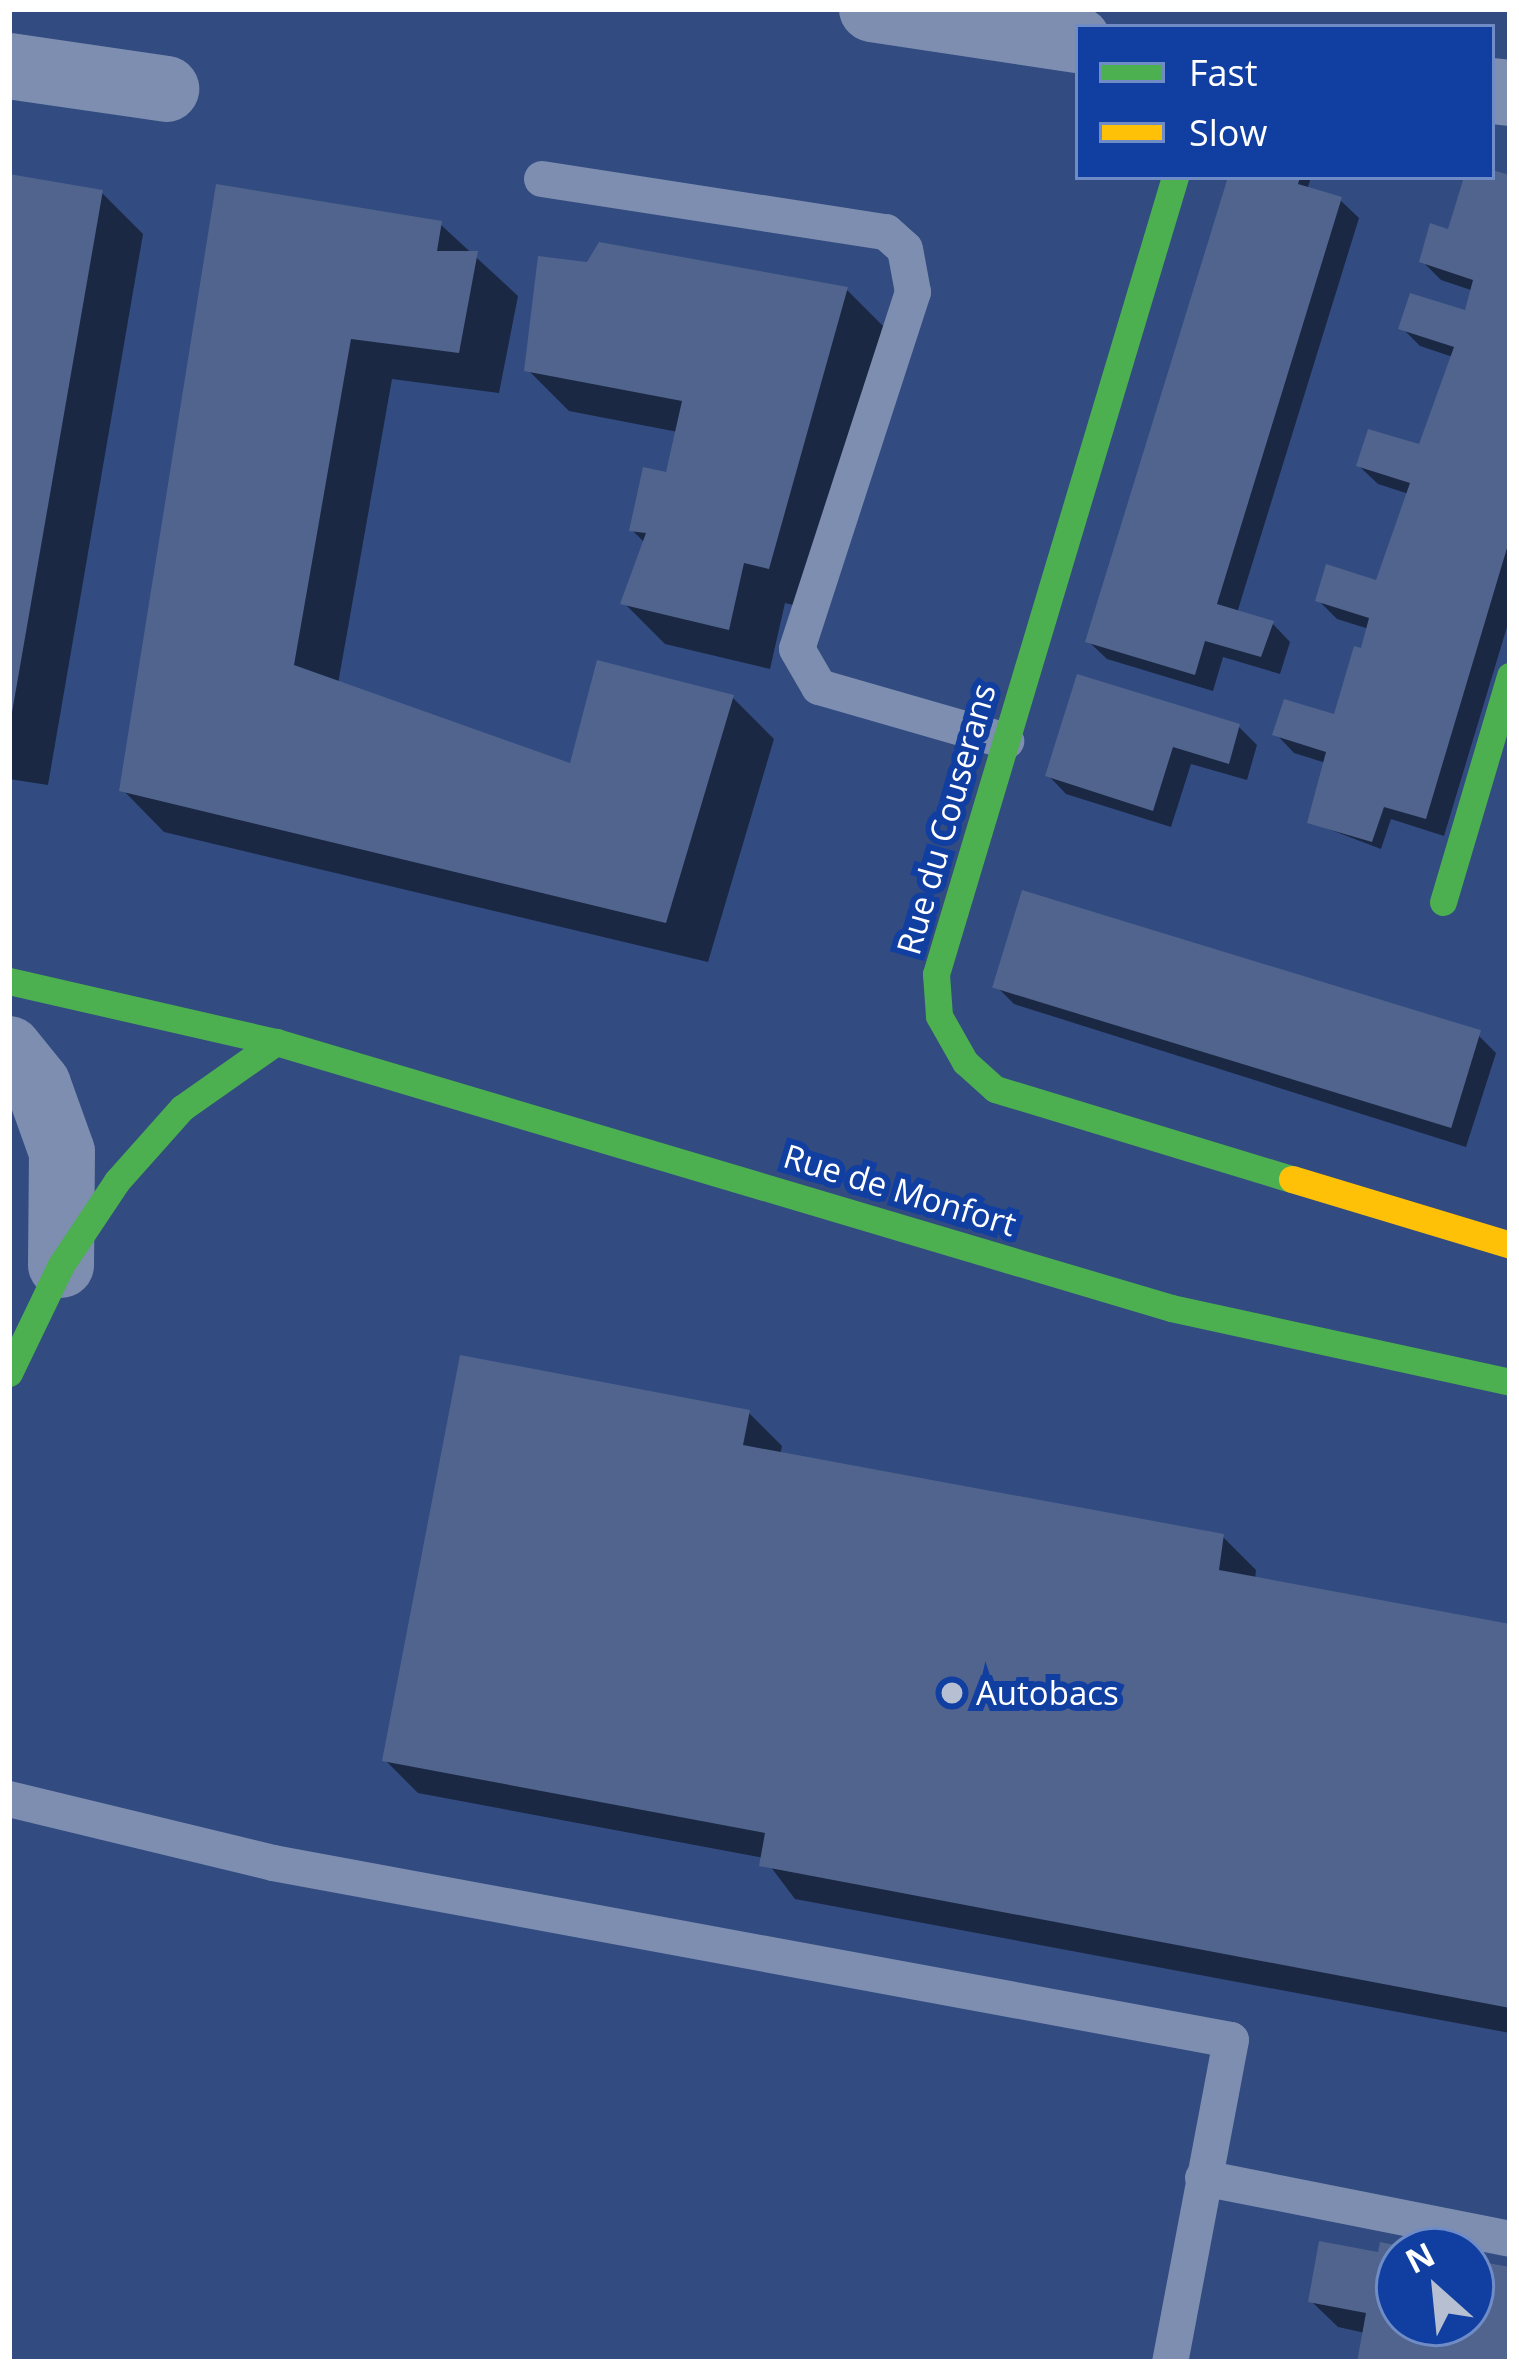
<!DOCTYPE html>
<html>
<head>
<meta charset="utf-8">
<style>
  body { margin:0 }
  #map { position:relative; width:1519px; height:2371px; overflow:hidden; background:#324b80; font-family:"Open Sans",sans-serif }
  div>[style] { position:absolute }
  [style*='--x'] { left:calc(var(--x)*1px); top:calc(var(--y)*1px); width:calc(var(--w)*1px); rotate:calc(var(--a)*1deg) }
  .shadow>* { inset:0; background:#0007 }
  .building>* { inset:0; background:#50648e; transform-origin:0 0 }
  .lane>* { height:36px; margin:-18px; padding:0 18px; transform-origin:18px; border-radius:18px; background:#7d8eb0 }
  .street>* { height:66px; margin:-33px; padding:0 33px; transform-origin:33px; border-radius:33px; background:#7d8eb0 }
  .fast>* { height:27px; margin:-13.5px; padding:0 13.5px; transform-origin:13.5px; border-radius:13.5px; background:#4caf50 }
  .slow>* { height:27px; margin:-13.5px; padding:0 13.5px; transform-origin:13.5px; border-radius:13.5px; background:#ffc107 }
  .dots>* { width:33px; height:33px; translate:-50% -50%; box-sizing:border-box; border:6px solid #113fa1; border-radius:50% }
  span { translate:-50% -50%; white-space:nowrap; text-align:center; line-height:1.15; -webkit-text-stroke:12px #113fa1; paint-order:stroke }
  .street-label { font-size:33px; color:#fff }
  .poi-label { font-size:33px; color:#fff }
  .left { translate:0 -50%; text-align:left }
  .frame { position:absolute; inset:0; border:12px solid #fff; pointer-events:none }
  .legend { position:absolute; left:1075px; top:24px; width:420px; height:156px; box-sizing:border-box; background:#113fa1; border:3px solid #708cc7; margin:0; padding:15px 21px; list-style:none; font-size:36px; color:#fff }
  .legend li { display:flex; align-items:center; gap:24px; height:60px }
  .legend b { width:60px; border:3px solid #708cc7 }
  .north { position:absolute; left:1375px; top:2227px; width:120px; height:120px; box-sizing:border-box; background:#113fa1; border:3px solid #708cc7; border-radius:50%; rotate:333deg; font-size:33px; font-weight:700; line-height:48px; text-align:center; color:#fff }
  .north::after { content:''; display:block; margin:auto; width:42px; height:54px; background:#b7c0d3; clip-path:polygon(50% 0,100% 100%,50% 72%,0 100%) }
</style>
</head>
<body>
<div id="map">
  <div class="shadow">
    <div style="clip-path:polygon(1492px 173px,1510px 178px,1510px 617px,1444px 836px,1391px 819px,1381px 849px,1310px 822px,1326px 763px,1294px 753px,1276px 734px,1336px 717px,1363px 651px,1369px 629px,1337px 619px,1318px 600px,1378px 584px,1409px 494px,1378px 484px,1359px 466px,1421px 448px,1453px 357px,1420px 346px,1402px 328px,1467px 313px,1474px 291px,1441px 280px,1422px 261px,1450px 233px,1468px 177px)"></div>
    <div style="clip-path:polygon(9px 177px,102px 193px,143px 234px,48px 785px,9px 779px)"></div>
    <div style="clip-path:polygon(1231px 177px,1311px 177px,1307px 190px,1340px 200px,1359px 218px,1237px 613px,1272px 623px,1290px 642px,1280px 674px,1223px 657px,1213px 691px,1107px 659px,1088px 641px)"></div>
    <div style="clip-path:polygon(219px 187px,440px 224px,518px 296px,499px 393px,392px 379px,338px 684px,572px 767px,732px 697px,774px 739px,708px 962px,164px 832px,123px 790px)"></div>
    <div style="clip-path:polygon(846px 289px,888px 331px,810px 609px,785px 603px,770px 669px,665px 644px,624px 603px,646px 544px,632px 530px,669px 475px,678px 432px,569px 411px,527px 369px)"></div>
    <div style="clip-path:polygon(1239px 727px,1257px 745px,1247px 780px,1191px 764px,1171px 827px,1066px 794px,1048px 775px)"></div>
    <div style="clip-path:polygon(996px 986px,1478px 1035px,1496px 1053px,1466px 1147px,1014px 1004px)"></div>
    <div style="clip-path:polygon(749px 1413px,782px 1446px,780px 1455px,1223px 1537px,1256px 1570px,1255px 1579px,1510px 1627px,1510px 2033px,795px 1899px,764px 1858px,418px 1793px,385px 1760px)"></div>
    <div style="clip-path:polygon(1382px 2246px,1409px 2251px,1399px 2251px,1399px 2323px,1471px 2323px,1471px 2263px,1510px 2271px,1510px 2362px,1360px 2362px,1365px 2333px,1338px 2327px,1311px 2301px,1380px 2256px)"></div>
  </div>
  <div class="building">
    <div style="clip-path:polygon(1492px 170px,1510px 175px,1510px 538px,1426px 819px,1384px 807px,1372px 842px,1307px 823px,1326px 752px,1272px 735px,1284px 699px,1334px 714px,1354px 646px,1361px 648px,1369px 618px,1315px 601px,1326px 564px,1376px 580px,1410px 483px,1356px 466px,1368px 429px,1419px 444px,1454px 347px,1398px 329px,1410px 293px,1465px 310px,1473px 280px,1419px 262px,1430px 223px,1448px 229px,1464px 177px,1492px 177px)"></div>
    <div style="clip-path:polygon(9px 174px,103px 190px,11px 718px,9px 718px)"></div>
    <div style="clip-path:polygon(1228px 177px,1300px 177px,1298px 184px,1342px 197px,1217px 604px,1274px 621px,1261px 657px,1205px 641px,1195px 675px,1085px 642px)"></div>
    <div style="clip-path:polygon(216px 184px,442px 221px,437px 251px,478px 251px,459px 353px,351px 339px,294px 665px,570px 763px,597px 660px,734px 695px,666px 923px,119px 791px)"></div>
    <div style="clip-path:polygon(599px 242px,848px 287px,769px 569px,744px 563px,729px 630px,620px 604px,646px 533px,629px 531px,643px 467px,666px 472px,682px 401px,524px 371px,538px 256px,587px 262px)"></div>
    <div style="clip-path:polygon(1077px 674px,1240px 724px,1229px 764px,1173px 747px,1153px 811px,1045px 776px)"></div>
    <div style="left:1022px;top:890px;width:480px;height:102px;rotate:17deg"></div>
    <div style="clip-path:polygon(460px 1355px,750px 1410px,743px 1445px,1224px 1534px,1219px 1570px,1510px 1624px,1510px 2008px,759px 1866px,765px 1833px,382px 1761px)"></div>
    <div style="clip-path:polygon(1319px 2241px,1378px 2252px,1380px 2242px,1414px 2249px,1399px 2251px,1399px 2323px,1471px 2323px,1471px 2260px,1510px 2267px,1510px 2362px,1357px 2362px,1366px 2313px,1308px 2302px)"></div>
  </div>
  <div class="lane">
    <div style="--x:542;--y:179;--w:348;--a:8.8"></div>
    <div style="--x:886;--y:232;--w:25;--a:42"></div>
    <div style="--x:905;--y:249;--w:44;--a:79.5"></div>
    <div style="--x:913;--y:292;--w:375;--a:108"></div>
    <div style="--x:797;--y:649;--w:44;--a:59.9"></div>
    <div style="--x:819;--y:687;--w:195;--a:16.1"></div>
    <div style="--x:9;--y:1799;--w:272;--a:13.6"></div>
    <div style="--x:273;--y:1863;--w:974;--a:10.47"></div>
    <div style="--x:1231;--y:2040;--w:328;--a:100.7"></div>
    <div style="--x:1203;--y:2178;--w:313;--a:11.2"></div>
  </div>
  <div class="street">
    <div style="--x:872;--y:9;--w:208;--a:8.6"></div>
    <div style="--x:9;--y:66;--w:159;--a:8.3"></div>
    <div style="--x:1492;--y:91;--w:18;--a:6"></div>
    <div style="--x:9;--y:1049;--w:46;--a:51.1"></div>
    <div style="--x:38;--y:1085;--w:71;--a:70.3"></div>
    <div style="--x:62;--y:1152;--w:113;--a:90.5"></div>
  </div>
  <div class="fast">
    <div style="--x:1175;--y:177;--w:832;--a:106.69"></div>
    <div style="--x:936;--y:974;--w:42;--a:85.9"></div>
    <div style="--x:939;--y:1016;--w:53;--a:60.5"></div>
    <div style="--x:965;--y:1062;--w:40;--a:42"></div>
    <div style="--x:995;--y:1089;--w:310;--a:16.9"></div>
    <div style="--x:1443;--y:902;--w:236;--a:-73.5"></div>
    <div style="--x:9;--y:981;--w:274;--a:12.9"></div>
    <div style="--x:276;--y:1042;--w:934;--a:16.55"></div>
    <div style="--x:1171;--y:1308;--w:347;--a:12.3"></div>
    <div style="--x:9;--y:1373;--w:120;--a:-64.3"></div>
    <div style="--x:61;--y:1265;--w:101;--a:-56.3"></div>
    <div style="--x:117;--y:1181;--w:98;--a:-48.3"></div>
    <div style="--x:182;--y:1108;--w:115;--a:-35.1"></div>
  </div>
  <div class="slow">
    <div style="--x:1292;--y:1179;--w:228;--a:16.8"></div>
  </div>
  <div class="dots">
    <div style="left:952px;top:1693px;background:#b7c0d3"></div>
  </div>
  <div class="street-label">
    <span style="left:946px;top:819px;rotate:-74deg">Rue du Couserans</span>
    <span style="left:900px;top:1190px;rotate:17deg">Rue de Monfort</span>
  </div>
  <div class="poi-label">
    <span class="left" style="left:976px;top:1693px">Autobacs</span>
  </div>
  <div class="frame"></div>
  <ul class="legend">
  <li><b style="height:15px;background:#4caf50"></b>Fast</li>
  <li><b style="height:15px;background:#ffc107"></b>Slow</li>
  </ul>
  <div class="north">N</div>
</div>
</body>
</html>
